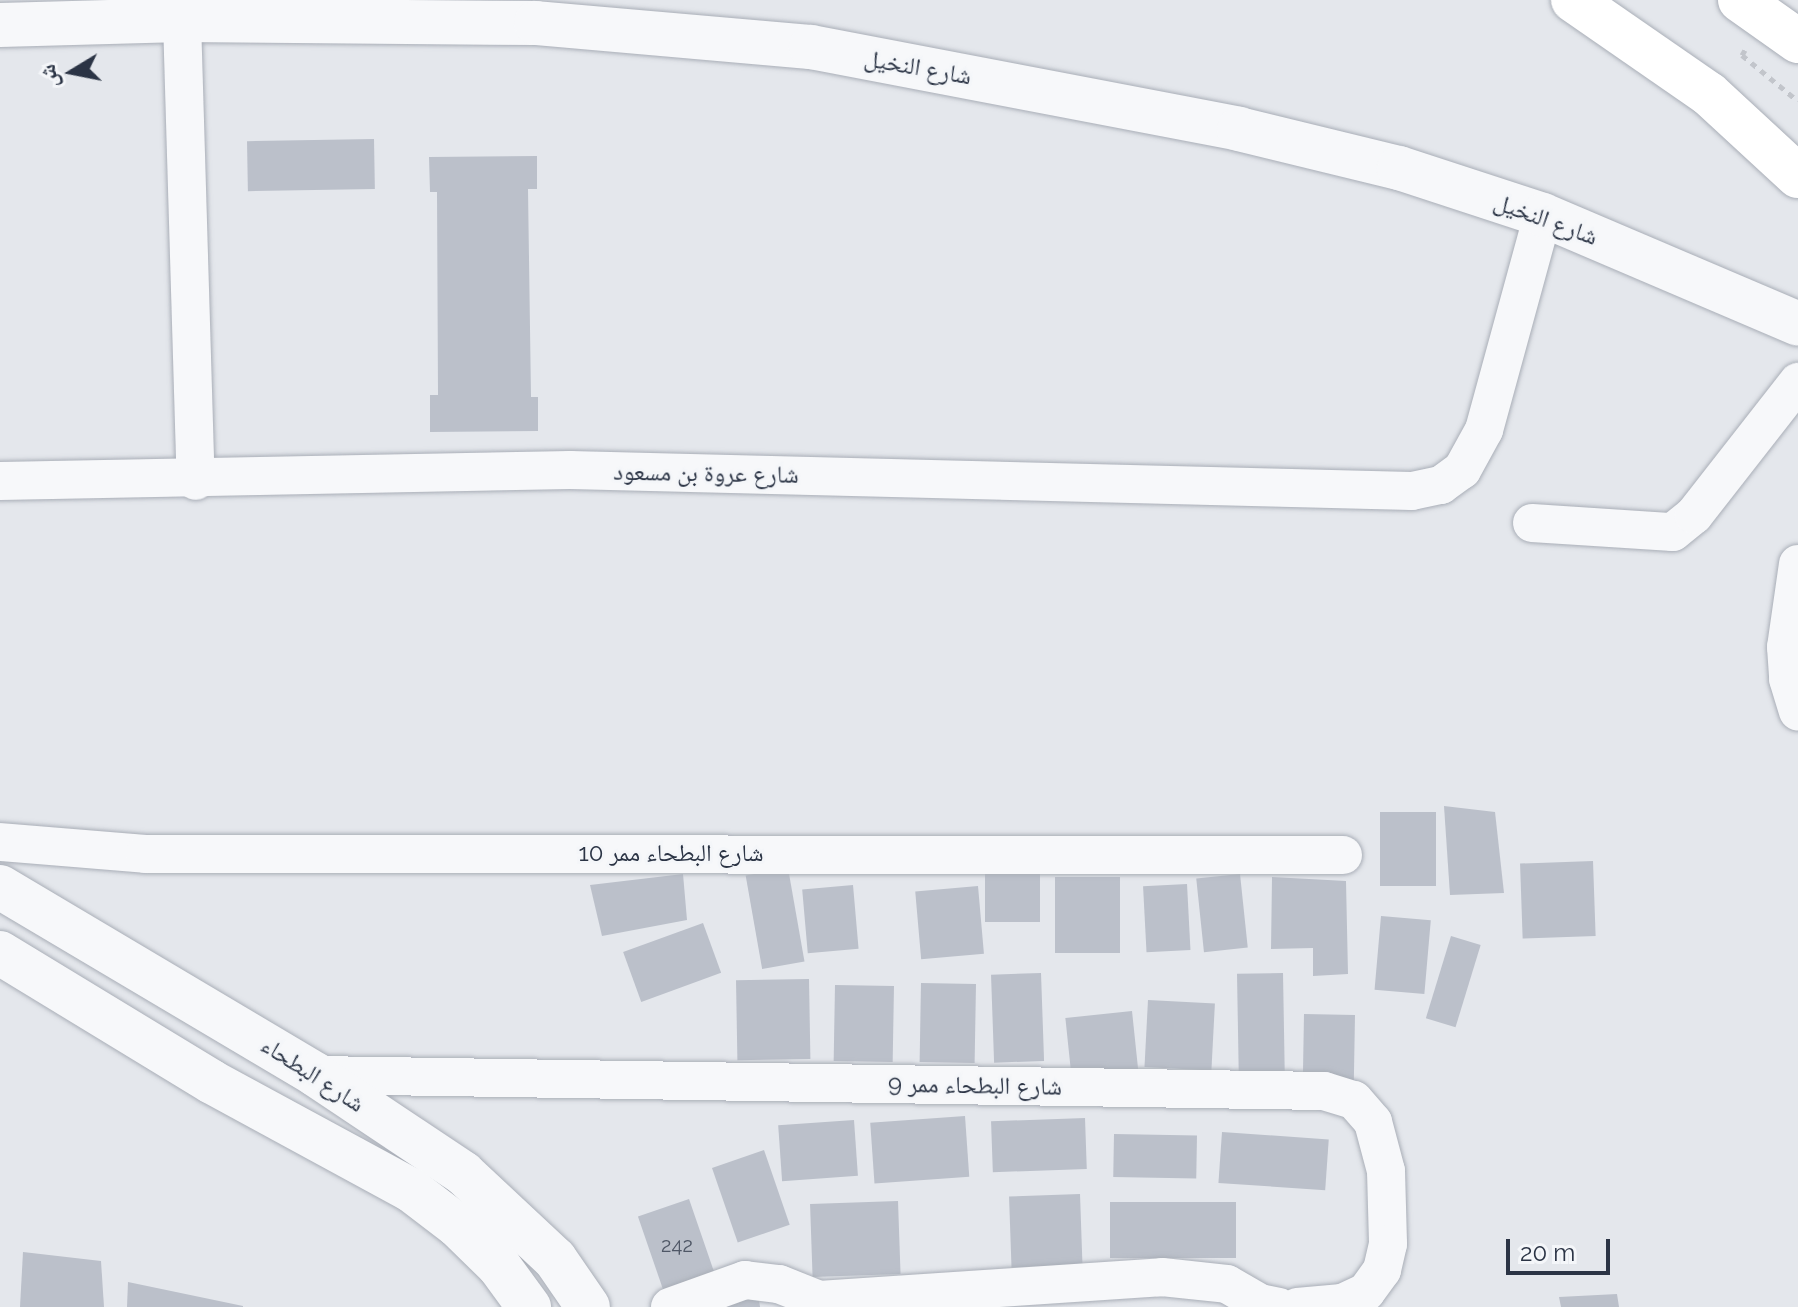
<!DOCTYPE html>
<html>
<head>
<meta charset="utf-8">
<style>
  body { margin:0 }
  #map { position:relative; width:1798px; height:1307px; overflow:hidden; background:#e4e7ec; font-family:Raleway,"Noto Naskh Arabic",sans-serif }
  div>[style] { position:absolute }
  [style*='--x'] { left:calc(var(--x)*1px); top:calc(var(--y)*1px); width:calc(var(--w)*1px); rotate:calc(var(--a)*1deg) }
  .building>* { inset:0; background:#bbc0ca; transform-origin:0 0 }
  .path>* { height:5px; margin-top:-2.5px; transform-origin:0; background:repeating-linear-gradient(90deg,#c2c5cb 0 6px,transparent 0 12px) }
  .roads { filter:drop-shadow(0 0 2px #a9aeb7) drop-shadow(0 0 2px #a9aeb7) }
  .minor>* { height:38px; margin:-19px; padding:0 19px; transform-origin:19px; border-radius:19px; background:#f7f8fa }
  .tertiary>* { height:44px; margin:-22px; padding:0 22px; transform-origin:22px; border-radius:22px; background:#f7f8fa }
  .primary>* { height:44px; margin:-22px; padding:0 22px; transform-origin:22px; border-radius:22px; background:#fff }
  .trunk>* { height:44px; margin:-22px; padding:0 22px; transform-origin:22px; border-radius:22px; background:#fff }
  span { translate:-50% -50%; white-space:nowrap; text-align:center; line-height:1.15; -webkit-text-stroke:6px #f4f6f9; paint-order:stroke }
  .number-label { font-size:20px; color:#4f5766 }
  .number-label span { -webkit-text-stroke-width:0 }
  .street-label { font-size:24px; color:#2b3445 }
  .north { position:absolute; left:32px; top:32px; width:80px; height:80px; -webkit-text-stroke:6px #f4f6f9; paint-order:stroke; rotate:260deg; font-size:22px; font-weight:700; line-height:32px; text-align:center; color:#2b3445 }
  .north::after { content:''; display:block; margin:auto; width:28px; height:36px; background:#2b3445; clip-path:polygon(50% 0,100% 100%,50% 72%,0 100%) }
  .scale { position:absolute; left:1506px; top:1239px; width:104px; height:36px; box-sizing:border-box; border:4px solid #2b3445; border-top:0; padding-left:10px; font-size:24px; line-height:28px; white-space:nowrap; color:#2b3445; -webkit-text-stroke:6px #f4f6f9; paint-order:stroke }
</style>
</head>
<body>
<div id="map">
  <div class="building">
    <div style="left:374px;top:139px;width:50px;height:127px;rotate:89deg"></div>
    <div style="clip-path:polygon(537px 156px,537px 189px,528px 189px,531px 397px,538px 397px,538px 431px,430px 432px,430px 395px,438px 395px,437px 192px,430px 192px,429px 157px)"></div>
    <div style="clip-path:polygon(1444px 806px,1495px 812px,1504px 893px,1450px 895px)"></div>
    <div style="left:1380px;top:812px;width:56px;height:74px"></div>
    <div style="left:1593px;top:861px;width:75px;height:73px;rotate:88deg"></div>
    <div style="left:788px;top:868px;width:95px;height:43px;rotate:80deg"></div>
    <div style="left:1040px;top:871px;width:51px;height:55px;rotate:90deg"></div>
    <div style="clip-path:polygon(683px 874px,687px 920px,602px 936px,590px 885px)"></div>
    <div style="left:1240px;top:874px;width:74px;height:44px;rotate:84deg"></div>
    <div style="left:1055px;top:877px;width:65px;height:76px"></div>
    <div style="clip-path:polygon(1272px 877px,1346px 881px,1348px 974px,1313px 976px,1313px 948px,1271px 949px)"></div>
    <div style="left:1187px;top:884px;width:66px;height:44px;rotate:87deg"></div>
    <div style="left:853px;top:885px;width:64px;height:51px;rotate:85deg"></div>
    <div style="left:978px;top:886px;width:68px;height:63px;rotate:85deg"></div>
    <div style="left:1381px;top:916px;width:50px;height:74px;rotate:5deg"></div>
    <div style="left:703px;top:923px;width:53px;height:85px;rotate:70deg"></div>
    <div style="left:1451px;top:936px;width:31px;height:86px;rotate:17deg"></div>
    <div style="left:1041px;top:973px;width:88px;height:50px;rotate:88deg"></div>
    <div style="left:1283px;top:973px;width:102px;height:46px;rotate:89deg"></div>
    <div style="left:809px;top:979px;width:80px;height:73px;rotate:89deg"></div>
    <div style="left:921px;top:983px;width:55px;height:79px;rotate:1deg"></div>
    <div style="left:835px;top:985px;width:59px;height:76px;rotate:1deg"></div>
    <div style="left:1148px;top:1000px;width:67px;height:67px;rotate:3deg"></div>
    <div style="left:1132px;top:1011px;width:59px;height:67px;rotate:84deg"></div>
    <div style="left:1304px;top:1014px;width:51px;height:66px;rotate:1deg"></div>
    <div style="left:965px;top:1116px;width:61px;height:95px;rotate:86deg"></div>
    <div style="left:1085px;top:1118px;width:51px;height:94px;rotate:88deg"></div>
    <div style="left:854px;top:1120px;width:56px;height:76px;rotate:86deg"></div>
    <div style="left:1222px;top:1132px;width:107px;height:51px;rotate:4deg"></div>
    <div style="left:1114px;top:1134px;width:83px;height:43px;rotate:1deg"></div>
    <div style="left:764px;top:1150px;width:79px;height:55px;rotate:71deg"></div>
    <div style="left:1080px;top:1194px;width:71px;height:71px;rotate:88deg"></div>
    <div style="left:689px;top:1199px;width:78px;height:54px;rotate:71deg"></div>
    <div style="left:898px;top:1201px;width:73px;height:88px;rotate:88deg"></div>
    <div style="left:1110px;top:1202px;width:126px;height:56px"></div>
    <div style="clip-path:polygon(23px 1252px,101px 1261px,104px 1307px,20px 1307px)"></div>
    <div style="clip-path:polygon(128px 1282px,243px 1306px,243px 1307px,127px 1307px)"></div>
    <div style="clip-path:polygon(758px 1293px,760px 1307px,701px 1307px)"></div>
    <div style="clip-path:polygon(1617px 1294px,1619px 1307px,1561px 1307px,1559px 1297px)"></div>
  </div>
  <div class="path">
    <div style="--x:1745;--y:50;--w:6;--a:121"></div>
    <div style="--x:1742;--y:55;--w:72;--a:39.4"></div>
  </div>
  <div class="roads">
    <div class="minor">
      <div style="--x:182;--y:20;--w:461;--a:88.3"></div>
      <div style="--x:0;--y:481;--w:570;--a:-1.11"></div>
      <div style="--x:570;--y:470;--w:842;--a:1.43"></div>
      <div style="--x:1412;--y:491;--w:30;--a:-12"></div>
      <div style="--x:1441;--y:485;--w:26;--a:-36"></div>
      <div style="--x:1462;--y:470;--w:46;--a:-61.2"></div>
      <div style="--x:1484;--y:430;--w:223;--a:-74.7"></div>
      <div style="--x:1532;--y:523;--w:141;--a:3.7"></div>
      <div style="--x:1673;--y:532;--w:27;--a:-39"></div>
      <div style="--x:1694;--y:515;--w:169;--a:-52"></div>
      <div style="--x:1798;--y:564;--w:84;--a:98.2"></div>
      <div style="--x:1786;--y:647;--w:32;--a:86"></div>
      <div style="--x:1788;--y:679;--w:34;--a:73"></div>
      <div style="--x:0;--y:842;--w:145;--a:4.7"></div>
      <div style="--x:145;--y:854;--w:1198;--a:0.05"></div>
      <div style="--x:316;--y:1075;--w:1008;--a:0.91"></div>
      <div style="--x:1324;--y:1091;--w:31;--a:17"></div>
      <div style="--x:1354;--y:1100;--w:29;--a:49"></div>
      <div style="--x:1373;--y:1122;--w:51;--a:75.1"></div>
      <div style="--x:1386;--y:1171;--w:73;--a:88.4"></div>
      <div style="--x:1388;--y:1244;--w:27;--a:103"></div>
      <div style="--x:1382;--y:1270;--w:27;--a:126"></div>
      <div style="--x:1366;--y:1292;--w:26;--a:155"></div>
      <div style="--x:1342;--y:1303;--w:45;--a:174.9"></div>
      <div style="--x:670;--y:1307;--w:80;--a:-19.8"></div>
      <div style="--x:745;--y:1280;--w:34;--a:7"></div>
      <div style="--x:779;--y:1284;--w:43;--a:21.8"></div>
      <div style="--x:819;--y:1300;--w:344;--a:-3.8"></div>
      <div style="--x:1162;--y:1277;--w:65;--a:6.1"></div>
      <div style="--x:1227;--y:1284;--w:38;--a:30"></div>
      <div style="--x:1260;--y:1303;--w:19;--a:12"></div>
    </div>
    <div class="tertiary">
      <div style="--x:0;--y:25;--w:182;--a:-1.6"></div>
      <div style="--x:182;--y:20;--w:354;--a:0.5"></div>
      <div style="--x:536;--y:23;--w:276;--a:5"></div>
      <div style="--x:811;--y:47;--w:436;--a:10.8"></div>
      <div style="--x:1239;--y:129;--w:165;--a:13.7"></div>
      <div style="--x:1399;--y:168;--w:151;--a:18.1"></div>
      <div style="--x:1543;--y:215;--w:277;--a:23.1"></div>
      <div style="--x:0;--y:887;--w:368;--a:30.7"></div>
      <div style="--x:316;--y:1075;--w:177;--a:33.7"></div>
      <div style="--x:463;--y:1173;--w:126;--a:43.1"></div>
      <div style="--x:555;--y:1259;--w:58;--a:55.5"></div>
      <div style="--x:0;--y:953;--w:248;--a:31.3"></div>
      <div style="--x:212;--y:1082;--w:226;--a:28.5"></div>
      <div style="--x:411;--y:1190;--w:58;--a:37.3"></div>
      <div style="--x:457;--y:1225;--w:59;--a:44.3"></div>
      <div style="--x:499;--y:1266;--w:51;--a:53.8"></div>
    </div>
    <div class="primary">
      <div style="--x:1573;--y:0;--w:165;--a:34.7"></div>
      <div style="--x:1709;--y:94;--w:121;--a:42.7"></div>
    </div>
    <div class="trunk">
      <div style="--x:1740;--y:0;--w:71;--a:35.3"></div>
    </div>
  </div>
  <div class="number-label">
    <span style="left:677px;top:1245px">242</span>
  </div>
  <div class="street-label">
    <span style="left:918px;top:67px;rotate:10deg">شارع النخيل</span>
    <span style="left:1546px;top:219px;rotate:20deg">شارع النخيل</span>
    <span style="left:706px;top:473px;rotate:1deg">شارع عروة بن مسعود</span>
    <span style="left:671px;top:853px">شارع البطحاء ممر 10</span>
    <span style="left:313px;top:1074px;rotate:33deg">شارع البطحاء</span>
    <span style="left:975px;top:1085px;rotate:1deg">شارع البطحاء ممر 9</span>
  </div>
  <div class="north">ش</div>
  <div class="scale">20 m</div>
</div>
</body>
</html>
